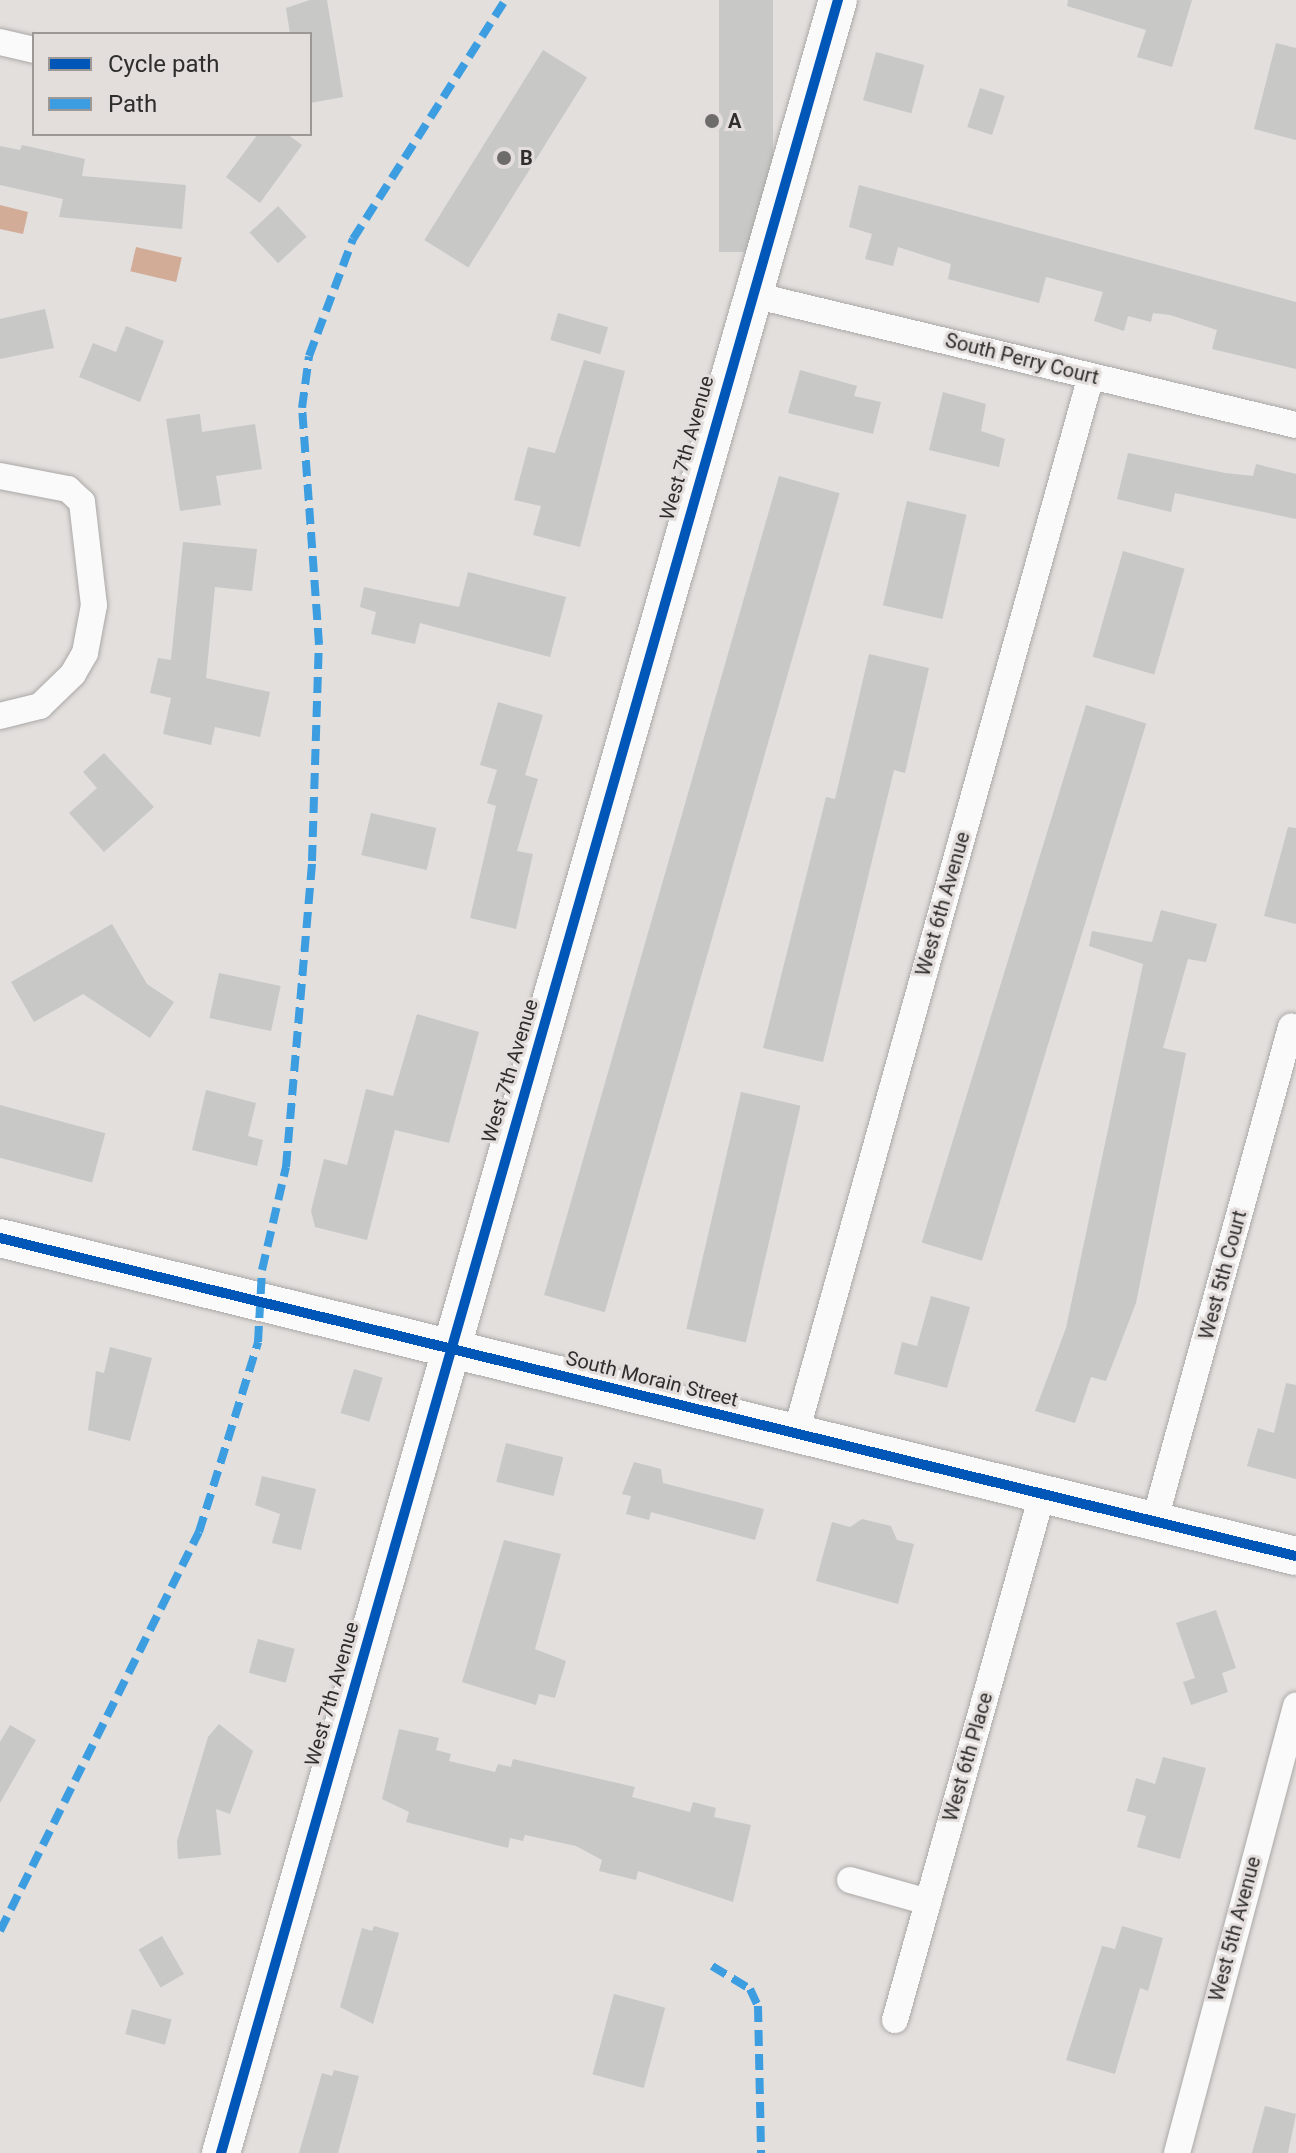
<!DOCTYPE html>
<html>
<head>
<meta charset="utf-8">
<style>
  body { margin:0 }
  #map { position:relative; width:1296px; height:2153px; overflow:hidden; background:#e2dfdd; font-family:Roboto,sans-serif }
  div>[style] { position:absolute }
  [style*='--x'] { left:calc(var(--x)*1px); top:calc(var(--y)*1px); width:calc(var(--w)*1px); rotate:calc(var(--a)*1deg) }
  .water>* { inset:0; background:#d3ac98; transform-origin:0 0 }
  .building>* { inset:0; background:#c8c8c7; transform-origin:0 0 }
  .roads { filter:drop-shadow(0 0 2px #aba9a7) drop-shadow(0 0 2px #aba9a7) }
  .street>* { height:26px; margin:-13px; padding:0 13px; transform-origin:13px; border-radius:13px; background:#fbfafa }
  .secondary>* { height:38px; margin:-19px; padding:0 19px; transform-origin:19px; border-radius:19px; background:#fbfafa }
  .quiet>* { height:8px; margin-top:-4px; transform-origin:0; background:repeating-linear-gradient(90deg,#3d9de1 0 16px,transparent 0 24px) }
  .cycleway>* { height:10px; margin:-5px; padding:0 5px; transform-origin:5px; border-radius:5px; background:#0057b8 }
  .dots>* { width:22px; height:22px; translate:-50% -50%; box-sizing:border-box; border:4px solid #e3dedc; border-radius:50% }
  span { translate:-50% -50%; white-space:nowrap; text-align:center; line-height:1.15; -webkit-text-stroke:6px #e3dedc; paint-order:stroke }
  .poi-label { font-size:20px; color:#2f2e2d; font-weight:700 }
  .left { translate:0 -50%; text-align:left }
  .street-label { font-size:20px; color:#2f2e2d }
  .legend { position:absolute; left:32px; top:32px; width:280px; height:104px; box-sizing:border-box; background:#e3dedc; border:2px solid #9b9896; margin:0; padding:10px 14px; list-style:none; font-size:24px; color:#2f2e2d }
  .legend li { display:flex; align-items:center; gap:16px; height:40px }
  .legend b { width:40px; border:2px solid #9b9896 }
</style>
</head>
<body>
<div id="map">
  <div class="water">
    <div style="clip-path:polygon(0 205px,28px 212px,23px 234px,0 229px)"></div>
    <div style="left:136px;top:247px;width:47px;height:25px;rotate:13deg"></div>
  </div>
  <div class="building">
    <div style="clip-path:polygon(310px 0,327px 0,343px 97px,310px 103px,310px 34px,290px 34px,286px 8px)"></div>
    <div style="left:719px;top:0;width:54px;height:252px"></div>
    <div style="clip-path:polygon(1068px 0,1192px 0,1172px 67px,1137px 57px,1146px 30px,1067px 6px)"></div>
    <div style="clip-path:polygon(1276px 43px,1296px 48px,1296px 140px,1254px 129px)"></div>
    <div style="left:543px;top:50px;width:52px;height:224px;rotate:32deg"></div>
    <div style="left:876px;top:52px;width:50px;height:50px;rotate:15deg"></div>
    <div style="left:980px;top:88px;width:26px;height:41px;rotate:18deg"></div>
    <div style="clip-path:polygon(258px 134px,287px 134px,302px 145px,260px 203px,226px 177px)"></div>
    <div style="clip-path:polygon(22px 145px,85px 159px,82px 176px,186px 185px,182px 229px,59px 217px,63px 199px,0 185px,0 146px,20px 150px)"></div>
    <div style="clip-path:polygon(859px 185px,1296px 302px,1296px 369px,1212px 349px,1217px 330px,1170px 315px,1153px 313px,1151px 322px,1128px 316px,1124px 331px,1094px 321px,1103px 292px,1046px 277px,1039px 303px,948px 279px,951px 264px,898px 247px,893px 266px,865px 259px,872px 234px,849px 227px)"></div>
    <div style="left:278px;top:206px;width:42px;height:39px;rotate:47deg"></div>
    <div style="clip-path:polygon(45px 309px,54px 348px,0 359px,0 319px)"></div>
    <div style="left:558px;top:313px;width:52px;height:28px;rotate:16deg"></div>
    <div style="clip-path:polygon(126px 326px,164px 341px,140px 402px,79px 377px,93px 343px,116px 352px)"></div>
    <div style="clip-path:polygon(584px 360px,625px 371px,580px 547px,533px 535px,541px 506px,514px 500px,528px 447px,555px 453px)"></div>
    <div style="clip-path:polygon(800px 370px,857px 386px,854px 396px,881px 402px,873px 434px,788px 413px)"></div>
    <div style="clip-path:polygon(943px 392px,986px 404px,981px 431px,1005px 439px,999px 467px,929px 450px)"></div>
    <div style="clip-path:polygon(200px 414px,202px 432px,255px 424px,262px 469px,216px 476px,221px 505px,180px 511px,166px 419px)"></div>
    <div style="clip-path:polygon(1128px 453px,1225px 473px,1253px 476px,1256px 464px,1296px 474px,1296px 519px,1175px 493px,1171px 512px,1117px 499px)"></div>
    <div style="left:779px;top:476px;width:63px;height:852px;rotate:16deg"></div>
    <div style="left:907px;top:501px;width:61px;height:107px;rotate:13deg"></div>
    <div style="clip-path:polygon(183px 542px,257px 549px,252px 591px,215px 587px,206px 678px,270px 692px,260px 737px,215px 727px,211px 745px,163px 734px,171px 698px,150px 693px,158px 658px,171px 660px)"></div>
    <div style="left:1123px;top:551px;width:64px;height:110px;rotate:16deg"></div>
    <div style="clip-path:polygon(468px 572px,566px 597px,550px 657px,420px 623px,415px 644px,371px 634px,376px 612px,360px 607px,364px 587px,459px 607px)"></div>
    <div style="clip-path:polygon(869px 654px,929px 668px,905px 773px,894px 770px,823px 1062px,763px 1048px,826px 797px,835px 799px)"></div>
    <div style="clip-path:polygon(498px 702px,543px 715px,525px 775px,538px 779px,517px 851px,533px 854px,516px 929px,470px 918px,496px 806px,487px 803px,497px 770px,480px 765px)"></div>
    <div style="left:1086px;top:705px;width:63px;height:562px;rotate:17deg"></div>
    <div style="clip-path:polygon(104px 753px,154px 807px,104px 852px,69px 813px,97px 788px,83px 772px)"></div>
    <div style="left:371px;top:813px;width:67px;height:43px;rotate:13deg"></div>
    <div style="clip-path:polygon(1288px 827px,1296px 828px,1296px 924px,1264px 916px)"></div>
    <div style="clip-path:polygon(1161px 910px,1217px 924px,1206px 962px,1188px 959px,1163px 1048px,1186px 1053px,1136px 1303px,1106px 1381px,1091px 1377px,1075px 1423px,1035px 1411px,1066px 1328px,1143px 964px,1089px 946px,1092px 931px,1152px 942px)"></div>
    <div style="clip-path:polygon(112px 924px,147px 984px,174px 1002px,150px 1038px,83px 994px,34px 1022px,11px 982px)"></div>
    <div style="left:219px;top:973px;width:63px;height:46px;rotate:12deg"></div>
    <div style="clip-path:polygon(417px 1014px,479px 1032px,449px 1143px,395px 1130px,367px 1240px,315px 1227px,311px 1211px,324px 1159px,347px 1165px,366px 1089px,393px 1096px)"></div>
    <div style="clip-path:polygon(206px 1090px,256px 1103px,248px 1136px,263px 1140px,257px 1166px,192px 1150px)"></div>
    <div style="left:741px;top:1092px;width:61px;height:243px;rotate:13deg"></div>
    <div style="left:0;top:1105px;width:109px;height:51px;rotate:15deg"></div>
    <div style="clip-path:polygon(931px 1296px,970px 1307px,947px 1388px,894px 1374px,902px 1342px,917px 1346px)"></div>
    <div style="clip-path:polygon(110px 1347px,152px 1358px,130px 1441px,88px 1430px,96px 1371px,104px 1373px)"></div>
    <div style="left:354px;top:1369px;width:30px;height:46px;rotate:17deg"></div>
    <div style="clip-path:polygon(1286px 1383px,1296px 1385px,1296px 1479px,1247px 1466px,1258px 1428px,1274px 1433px)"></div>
    <div style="left:506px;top:1443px;width:59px;height:40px;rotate:14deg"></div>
    <div style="clip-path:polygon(634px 1462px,661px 1469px,663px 1483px,764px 1509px,755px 1540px,651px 1512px,649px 1520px,626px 1514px,631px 1496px,622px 1494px)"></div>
    <div style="clip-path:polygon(262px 1476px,316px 1489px,301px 1550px,272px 1543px,280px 1514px,255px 1505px)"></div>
    <div style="clip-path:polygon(862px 1519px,891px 1526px,897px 1540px,914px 1544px,898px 1604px,816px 1581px,832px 1522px,850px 1527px)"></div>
    <div style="clip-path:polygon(504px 1540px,561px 1554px,535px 1649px,566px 1661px,555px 1698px,539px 1694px,536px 1705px,462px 1682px)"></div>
    <div style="clip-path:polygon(1216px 1610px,1236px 1668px,1222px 1673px,1228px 1692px,1191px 1705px,1183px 1682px,1195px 1678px,1176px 1623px)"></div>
    <div style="left:258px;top:1639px;width:38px;height:35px;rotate:15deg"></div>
    <div style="clip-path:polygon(219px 1724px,253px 1751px,230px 1814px,216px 1809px,221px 1855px,178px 1859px,177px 1841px,208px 1737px)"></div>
    <div style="clip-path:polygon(10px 1725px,36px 1740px,0 1803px,0 1742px)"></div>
    <div style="clip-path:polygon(399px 1729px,439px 1738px,436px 1750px,451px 1754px,449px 1761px,495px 1772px,498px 1764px,511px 1767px,513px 1759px,635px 1787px,632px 1797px,690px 1812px,693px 1802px,716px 1808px,714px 1817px,751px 1825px,733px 1902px,638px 1871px,636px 1880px,599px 1871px,602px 1860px,576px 1846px,525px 1835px,523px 1841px,510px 1838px,508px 1848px,406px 1822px,409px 1812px,382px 1799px)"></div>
    <div style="clip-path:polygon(1163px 1757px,1206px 1768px,1180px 1859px,1137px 1847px,1146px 1816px,1127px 1811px,1136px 1778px,1155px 1784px)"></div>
    <div style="clip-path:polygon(374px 1926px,399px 1933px,373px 2024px,340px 2007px,362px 1928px,372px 1931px)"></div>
    <div style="clip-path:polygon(1122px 1926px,1163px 1938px,1148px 1991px,1140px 1988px,1115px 2074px,1066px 2060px,1102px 1946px,1115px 1949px)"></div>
    <div style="left:162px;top:1936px;width:44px;height:27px;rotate:60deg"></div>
    <div style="left:614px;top:1994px;width:53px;height:83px;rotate:15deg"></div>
    <div style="left:132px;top:2009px;width:41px;height:26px;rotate:15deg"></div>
    <div style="clip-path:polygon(334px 2070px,359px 2076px,338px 2153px,299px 2153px,322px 2073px,332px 2076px)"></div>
    <div style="clip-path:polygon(1265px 2106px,1296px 2114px,1288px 2153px,1252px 2153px)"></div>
  </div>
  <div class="roads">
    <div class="street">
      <div style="--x:0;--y:42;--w:35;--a:13"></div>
      <div style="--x:749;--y:294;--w:562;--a:13.47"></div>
      <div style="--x:0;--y:476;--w:69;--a:10.8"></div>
      <div style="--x:68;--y:489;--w:19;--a:43"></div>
      <div style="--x:82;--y:502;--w:104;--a:83.4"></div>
      <div style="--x:94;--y:605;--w:49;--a:100.6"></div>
      <div style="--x:85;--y:653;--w:24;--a:120"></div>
      <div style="--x:73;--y:674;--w:46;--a:135.9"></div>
      <div style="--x:40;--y:706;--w:41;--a:166"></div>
      <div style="--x:796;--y:1433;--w:1097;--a:-74.41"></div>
      <div style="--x:1154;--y:1523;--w:515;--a:-74.56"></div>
      <div style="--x:850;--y:1880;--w:81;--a:15.8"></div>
      <div style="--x:895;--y:2020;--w:545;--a:-74.36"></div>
      <div style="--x:1177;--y:2153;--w:463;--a:-75.1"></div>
    </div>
    <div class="secondary">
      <div style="--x:0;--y:1238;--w:1334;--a:13.79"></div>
      <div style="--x:221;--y:2153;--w:2240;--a:-74.01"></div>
    </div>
  </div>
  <div class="quiet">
    <div style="--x:0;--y:1931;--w:446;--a:-63.5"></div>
    <div style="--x:199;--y:1532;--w:199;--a:-72.7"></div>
    <div style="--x:258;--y:1342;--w:72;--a:-86.8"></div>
    <div style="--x:262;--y:1270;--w:106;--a:-76.9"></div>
    <div style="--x:286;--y:1167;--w:307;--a:-85.1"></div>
    <div style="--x:312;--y:861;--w:217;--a:-88.2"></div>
    <div style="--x:319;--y:644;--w:237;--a:-94.1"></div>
    <div style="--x:302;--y:408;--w:52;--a:-82.3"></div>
    <div style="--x:309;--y:356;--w:125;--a:-69.4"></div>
    <div style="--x:353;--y:239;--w:283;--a:-57.5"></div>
    <div style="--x:712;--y:1966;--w:44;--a:31.2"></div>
    <div style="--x:750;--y:1989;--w:19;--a:65"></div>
    <div style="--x:758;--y:2006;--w:147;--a:88.8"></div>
  </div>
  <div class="cycleway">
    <div style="--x:0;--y:1238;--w:1334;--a:13.79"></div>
    <div style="--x:221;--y:2153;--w:2240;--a:-74.01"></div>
  </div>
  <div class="dots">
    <div style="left:712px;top:121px;background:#6e6c6b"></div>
    <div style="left:504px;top:158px;background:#6e6c6b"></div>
  </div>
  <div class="poi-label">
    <span class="left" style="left:728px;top:121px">A</span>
    <span class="left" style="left:520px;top:158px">B</span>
  </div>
  <div class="street-label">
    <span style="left:1022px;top:359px;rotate:14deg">South Perry Court</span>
    <span style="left:687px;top:448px;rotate:-74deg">West 7th Avenue</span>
    <span style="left:943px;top:904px;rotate:-74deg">West 6th Avenue</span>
    <span style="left:510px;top:1071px;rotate:-73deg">West 7th Avenue</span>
    <span style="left:1223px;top:1275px;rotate:-75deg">West 5th Court</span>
    <span style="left:652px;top:1379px;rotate:14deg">South Morain Street</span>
    <span style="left:332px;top:1694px;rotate:-74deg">West 7th Avenue</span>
    <span style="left:968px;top:1757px;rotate:-74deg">West 6th Place</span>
    <span style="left:1235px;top:1929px;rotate:-75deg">West 5th Avenue</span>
  </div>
  <ul class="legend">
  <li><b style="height:10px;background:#0057b8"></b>Cycle path</li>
  <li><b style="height:10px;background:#3d9de1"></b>Path</li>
  </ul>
</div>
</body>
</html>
